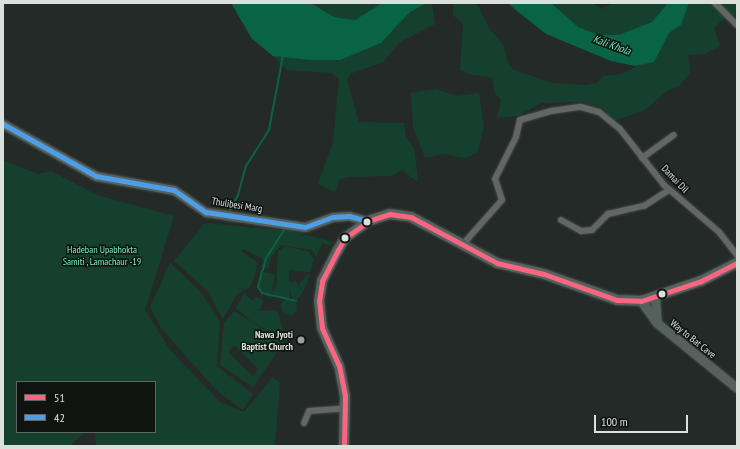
<!DOCTYPE html>
<html>
<head>
<meta charset="utf-8">
<style>
  body { margin:0 }
  #map { position:relative; width:740px; height:449px; overflow:hidden; background:#242a27; font-family:"PT Sans Narrow",sans-serif }
  div>[style] { position:absolute }
  [style*='--x'] { left:calc(var(--x)*1px); top:calc(var(--y)*1px); width:calc(var(--w)*1px); rotate:calc(var(--a)*1deg) }
  .green>* { inset:0; background:#15402f }
  .round { border-radius:50% }
  .water>* { inset:0; background:#096345 }
  .stream>* { height:2px; margin:-1px; padding:0 1px; transform-origin:1px; border-radius:1px; background:#096345 }
  .roads { filter:drop-shadow(0 0 1px #434745) drop-shadow(0 0 1px #434745) }
  .street>* { height:6px; margin:-3px; padding:0 3px; transform-origin:3px; border-radius:3px; background:#626664 }
  .secondary>* { height:9px; margin:-4.5px; padding:0 4.5px; transform-origin:4.5px; border-radius:4.5px; background:#56605c }
  .primary>* { height:10px; margin:-5px; padding:0 5px; transform-origin:5px; border-radius:5px; background:#53635d }
  .bus-1>* { height:5px; margin:-2.5px; padding:0 2.5px; transform-origin:2.5px; border-radius:2.5px; background:#fa6682 }
  .bus-2>* { height:5px; margin:-2.5px; padding:0 2.5px; transform-origin:2.5px; border-radius:2.5px; background:#4d9ee5 }
  .dots>* { width:11px; height:11px; translate:-50% -50%; box-sizing:border-box; border:2px solid #0f1411; border-radius:50% }
  span { translate:-50% -50%; white-space:nowrap; text-align:center; line-height:1.15; -webkit-text-stroke:3px #0f1411; paint-order:stroke }
  .street-label { font-size:10px; color:#dae1dd }
  .park-label { font-size:10px; color:#7ff1bf }
  .poi-label { font-size:10px; color:#dae1dd; font-weight:700 }
  .right { translate:-100% -50%; text-align:right }
  .water-label { font-size:11px; color:#76e8b6; font-style:italic }
  .frame { position:absolute; inset:0; border:4px solid #dae1dd; pointer-events:none }
  .legend { position:absolute; left:16px; top:381px; width:140px; height:52px; box-sizing:border-box; background:#0f1411; border:1px solid #606663; margin:0; padding:5px 7px; list-style:none; font-size:12px; color:#dae1dd }
  .legend li { display:flex; align-items:center; gap:8px; height:20px }
  .legend b { width:20px; border:1px solid #606663 }
  .scale { position:absolute; left:594px; top:415px; width:94px; height:18px; box-sizing:border-box; border:2px solid #dae1dd; border-top:0; padding-left:5px; font-size:12px; line-height:14px; white-space:nowrap; color:#dae1dd; -webkit-text-stroke:3px #0f1411; paint-order:stroke }
</style>
</head>
<body>
<div id="map">
  <div class="green">
    <div style="clip-path:polygon(311px 3px,382px 3px,355px 20px,334px 17px)"></div>
    <div style="clip-path:polygon(427px 3px,432px 3px,435px 24px,400px 42px,383px 62px,350px 74px,347px 80px,359px 122px,404px 123px,406px 137px,414px 148px,418px 182px,402px 170px,392px 176px,348px 177px,339px 180px,335px 192px,318px 184px,333px 142px,339px 79px,332px 73px,287px 70px,273px 56px,309px 60px,392px 32px,410px 12px)"></div>
    <div style="clip-path:polygon(453px 3px,474px 3px,479px 7px,489px 28px,504px 46px,508px 64px,514px 70px,552px 83px,586px 85px,596px 83px,603px 76px,621px 74px,656px 57px,669px 33px,681px 25px,689px 3px,737px 3px,737px 12px,733px 19px,723px 20px,714px 27px,720px 46px,705px 54px,688px 55px,690px 73px,679px 86px,667px 91px,645px 110px,613px 121px,602px 108px,581px 102px,541px 103px,518px 116px,497px 118px,501px 99px,495px 94px,492px 77px,471px 75px,460px 70px,463px 24px,453px 15px)"></div>
    <div style="clip-path:polygon(551px 3px,592px 3px,602px 9px,613px 3px,668px 3px,652px 22px,618px 35px,599px 35px,578px 27px)"></div>
    <div style="clip-path:polygon(436px 89px,457px 96px,479px 93px,484px 127px,477px 153px,465px 158px,442px 154px,425px 158px,413px 127px,411px 93px)"></div>
    <div style="clip-path:polygon(3px 160px,38px 174px,51px 171px,97px 195px,174px 216px,145px 310px,170px 350px,220px 402px,244px 412px,273px 377px,280px 383px,275px 446px,96px 446px,95px 432px,155px 432px,155px 382px,17px 382px,17px 432px,85px 432px,70px 446px,3px 446px)"></div>
    <div style="clip-path:polygon(205px 223px,291px 231px,333px 242px,331px 246px,322px 243px,316px 257px,312px 250px,281px 245px,272px 255px,268px 269px,261px 267px,263px 259px,243px 249px,241px 251px,258px 263px,254px 278px,250px 287px,237px 294px,223px 319px,207px 290px,174px 261px)"></div>
    <div style="clip-path:polygon(286px 246px,309px 252px,314px 259px,310px 272px,289px 270px,290px 298px,276px 297px,272px 292px,276px 287px,278px 251px)"></div>
    <div style="clip-path:polygon(170px 263px,199px 290px,217px 316px,220px 322px,217px 366px,253px 394px,243px 410px,217px 391px,161px 328px,150px 307px)"></div>
    <div style="clip-path:polygon(262px 272px,275px 274px,271px 298px,258px 287px)"></div>
    <div style="clip-path:polygon(308px 274px,310px 275px,303px 292px,299px 284px)"></div>
    <div style="clip-path:polygon(296px 281px,303px 292px,297px 300px,292px 299px,289px 285px,290px 282px)"></div>
    <div style="clip-path:polygon(244px 293px,253px 301px,255px 296px,263px 301px,260px 311px,274px 310px,278px 313px,286px 341px,252px 322px,236px 308px)"></div>
    <div class="round" style="left:281px;top:299px;width:16px;height:16px"></div>
    <div style="clip-path:polygon(evenodd,234px 311px,284px 342px,253px 387px,220px 365px,224px 323px,234px 311px,234px 345px,258px 369px,253px 377px,228px 352px,234px 345px)"></div>
  </div>
  <div class="water">
    <div style="clip-path:polygon(231px 3px,311px 3px,334px 17px,355px 20px,382px 3px,427px 3px,410px 12px,381px 43px,340px 60px,309px 60px,273px 56px,252px 39px)"></div>
    <div style="clip-path:polygon(507px 3px,551px 3px,578px 27px,599px 35px,618px 35px,652px 22px,668px 3px,689px 3px,681px 25px,669px 33px,654px 62px,635px 66px,611px 61px,546px 34px)"></div>
  </div>
  <div class="stream">
    <div style="--x:229;--y:212;--w:19;--a:-62"></div>
    <div style="--x:238;--y:195;--w:30;--a:-75"></div>
    <div style="--x:246;--y:166;--w:43;--a:-57.4"></div>
    <div style="--x:269;--y:130;--w:76;--a:-79.4"></div>
    <div style="--x:226;--y:220;--w:15;--a:8"></div>
    <div style="--x:309;--y:230;--w:30;--a:-20"></div>
    <div style="--x:263;--y:270;--w:12;--a:-76"></div>
    <div style="--x:266;--y:258;--w:37;--a:-57"></div>
    <div style="--x:262;--y:271;--w:16;--a:104"></div>
    <div style="--x:258;--y:287;--w:7;--a:56"></div>
    <div style="--x:262;--y:293;--w:35;--a:13"></div>
  </div>
  <div class="roads">
    <div class="street">
      <div style="--x:715;--y:3;--w:31;--a:45"></div>
      <div style="--x:642;--y:158;--w:39;--a:-36"></div>
      <div style="--x:561;--y:220;--w:23;--a:29"></div>
      <div style="--x:581;--y:231;--w:11;--a:-5"></div>
      <div style="--x:592;--y:230;--w:23;--a:-45"></div>
      <div style="--x:608;--y:214;--w:37;--a:-13"></div>
      <div style="--x:644;--y:206;--w:30;--a:-33"></div>
      <div style="--x:464;--y:243;--w:57;--a:-48.5"></div>
      <div style="--x:502;--y:200;--w:22;--a:-108"></div>
      <div style="--x:495;--y:179;--w:47;--a:-63.4"></div>
      <div style="--x:516;--y:137;--w:17;--a:-77"></div>
      <div style="--x:520;--y:120;--w:32;--a:-16"></div>
      <div style="--x:551;--y:111;--w:30;--a:-8"></div>
      <div style="--x:581;--y:107;--w:19;--a:16"></div>
      <div style="--x:599;--y:112;--w:27;--a:39"></div>
      <div style="--x:620;--y:129;--w:71;--a:51.8"></div>
      <div style="--x:664;--y:185;--w:72;--a:40.5"></div>
      <div style="--x:719;--y:232;--w:29;--a:52"></div>
      <div style="--x:304;--y:423;--w:13;--a:-67"></div>
      <div style="--x:309;--y:411;--w:32;--a:-4"></div>
      <div style="--x:341;--y:409;--w:5;--a:53"></div>
    </div>
    <div class="secondary">
      <div style="--x:3;--y:124;--w:107;--a:29.2"></div>
      <div style="--x:96;--y:176;--w:79;--a:10.2"></div>
      <div style="--x:174;--y:190;--w:39;--a:35"></div>
      <div style="--x:206;--y:212;--w:100;--a:8.6"></div>
      <div style="--x:305;--y:227;--w:30;--a:-20"></div>
      <div style="--x:333;--y:217;--w:16;--a:-4"></div>
      <div style="--x:349;--y:216;--w:20;--a:15"></div>
      <div style="--x:655;--y:296;--w:27;--a:86"></div>
      <div style="--x:657;--y:323;--w:103;--a:39.1"></div>
      <div style="--x:641;--y:301;--w:26;--a:54"></div>
    </div>
    <div class="primary">
      <div style="--x:344;--y:446;--w:50;--a:-88.9"></div>
      <div style="--x:345;--y:396;--w:31;--a:-101"></div>
      <div style="--x:339;--y:366;--w:42;--a:-114.1"></div>
      <div style="--x:322;--y:328;--w:27;--a:-96"></div>
      <div style="--x:319;--y:301;--w:20;--a:-81"></div>
      <div style="--x:322;--y:281;--w:35;--a:-63"></div>
      <div style="--x:338;--y:250;--w:14;--a:-60"></div>
      <div style="--x:345;--y:238;--w:29;--a:-36"></div>
      <div style="--x:368;--y:221;--w:23;--a:-18"></div>
      <div style="--x:390;--y:214;--w:21;--a:8"></div>
      <div style="--x:411;--y:217;--w:98;--a:28.1"></div>
      <div style="--x:497;--y:263;--w:48;--a:13.2"></div>
      <div style="--x:544;--y:274;--w:77;--a:19.6"></div>
      <div style="--x:617;--y:300;--w:24;--a:2"></div>
      <div style="--x:641;--y:301;--w:63;--a:-18.4"></div>
      <div style="--x:701;--y:281;--w:40;--a:-26.6"></div>
    </div>
  </div>
  <div class="bus-1">
    <div style="--x:344;--y:446;--w:50;--a:-88.9"></div>
    <div style="--x:345;--y:396;--w:31;--a:-101"></div>
    <div style="--x:339;--y:366;--w:42;--a:-114.1"></div>
    <div style="--x:322;--y:328;--w:27;--a:-96"></div>
    <div style="--x:319;--y:301;--w:20;--a:-81"></div>
    <div style="--x:322;--y:281;--w:35;--a:-63"></div>
    <div style="--x:338;--y:250;--w:14;--a:-60"></div>
    <div style="--x:345;--y:238;--w:29;--a:-36"></div>
    <div style="--x:368;--y:221;--w:23;--a:-18"></div>
    <div style="--x:390;--y:214;--w:21;--a:8"></div>
    <div style="--x:411;--y:217;--w:98;--a:28.1"></div>
    <div style="--x:497;--y:263;--w:48;--a:13.2"></div>
    <div style="--x:544;--y:274;--w:77;--a:19.6"></div>
    <div style="--x:617;--y:300;--w:24;--a:2"></div>
    <div style="--x:641;--y:301;--w:63;--a:-18.4"></div>
    <div style="--x:701;--y:281;--w:40;--a:-26.6"></div>
  </div>
  <div class="bus-2">
    <div style="--x:3;--y:124;--w:107;--a:29.2"></div>
    <div style="--x:96;--y:176;--w:79;--a:10.2"></div>
    <div style="--x:174;--y:190;--w:39;--a:35"></div>
    <div style="--x:206;--y:212;--w:100;--a:8.6"></div>
    <div style="--x:305;--y:227;--w:30;--a:-20"></div>
    <div style="--x:333;--y:217;--w:16;--a:-4"></div>
    <div style="--x:349;--y:216;--w:20;--a:15"></div>
  </div>
  <div class="dots">
    <div style="left:367px;top:222px;background:#dae1dd"></div>
    <div style="left:345px;top:238px;background:#dae1dd"></div>
    <div style="left:662px;top:294px;background:#dae1dd"></div>
    <div style="left:301px;top:340px;background:#9aa19d"></div>
  </div>
  <div class="street-label">
    <span style="left:675px;top:179px;rotate:46deg">Damai Dil</span>
    <span style="left:237px;top:205px;rotate:9deg">Thulibesi Marg</span>
    <span style="left:693px;top:339px;rotate:39deg">Way to Bat Cave</span>
  </div>
  <div class="park-label">
    <span style="left:102px;top:255px">Hadeban Upabhokta<br>Samiti , Lamachaur -19</span>
  </div>
  <div class="poi-label">
    <span class="right" style="left:293px;top:340px">Nawa Jyoti<br>Baptist Church</span>
  </div>
  <div class="water-label">
    <span style="left:612px;top:45px;rotate:20deg">Kali Khola</span>
  </div>
  <div class="frame"></div>
  <ul class="legend">
  <li><b style="height:5px;background:#fa6682"></b>51</li>
  <li><b style="height:5px;background:#4d9ee5"></b>42</li>
  </ul>
  <div class="scale">100 m</div>
</div>
</body>
</html>
